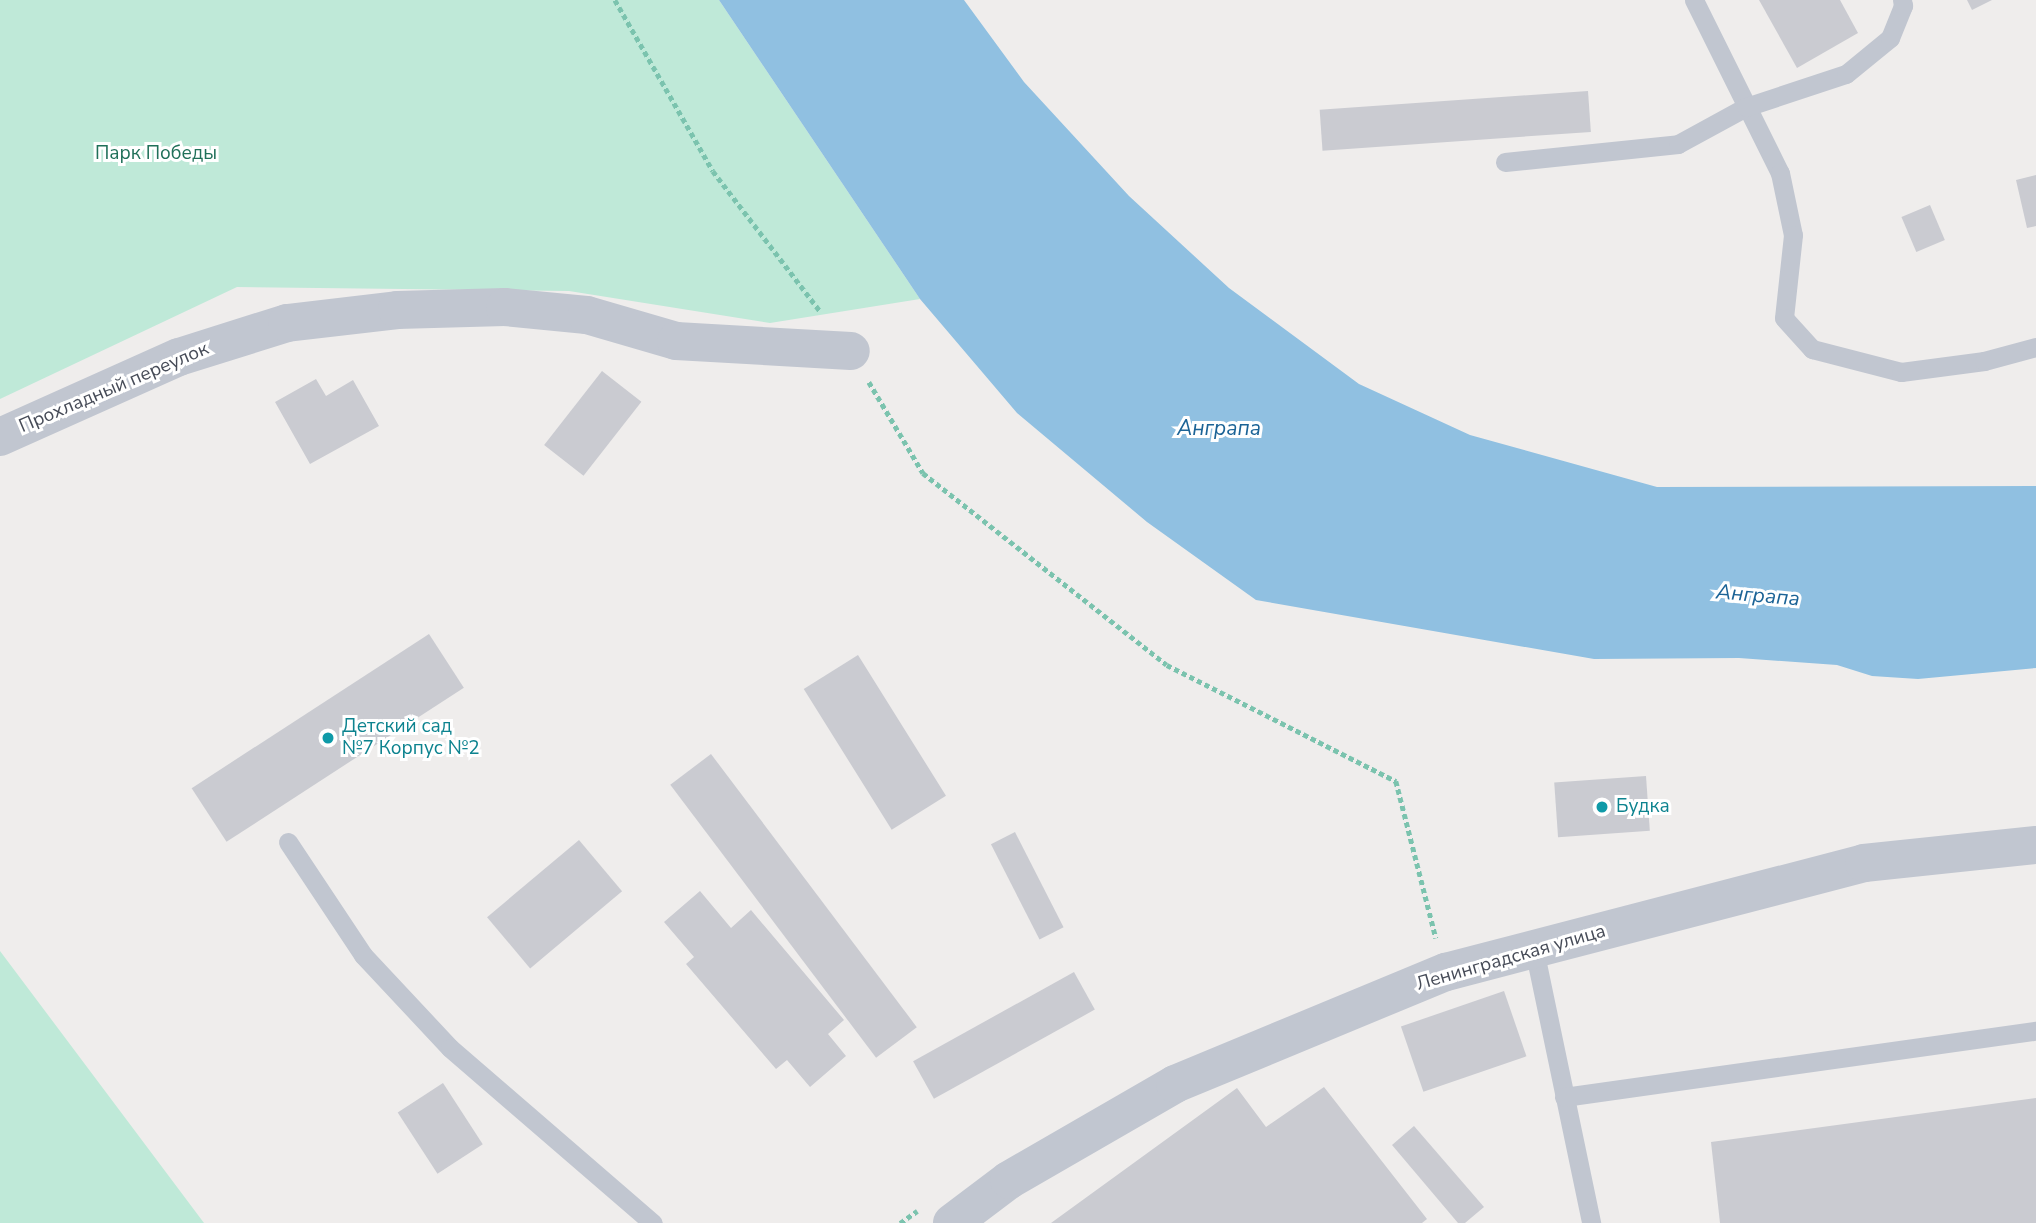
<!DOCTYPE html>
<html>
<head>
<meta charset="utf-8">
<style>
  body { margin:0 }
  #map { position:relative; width:2036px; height:1223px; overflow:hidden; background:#efedec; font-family:"Nunito Sans",sans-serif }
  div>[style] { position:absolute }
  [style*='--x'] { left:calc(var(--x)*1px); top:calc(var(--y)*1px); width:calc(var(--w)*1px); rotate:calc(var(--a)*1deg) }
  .green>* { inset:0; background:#bfe9d8 }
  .water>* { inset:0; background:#90c0e1 }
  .building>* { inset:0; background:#cacbd1; transform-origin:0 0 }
  .path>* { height:4.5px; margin-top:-2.25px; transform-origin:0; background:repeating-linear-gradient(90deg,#7bc3ae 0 5px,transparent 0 8.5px) }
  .service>* { height:19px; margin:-9.5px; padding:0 9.5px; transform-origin:9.5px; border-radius:9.5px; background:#c1c6d0 }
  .minor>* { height:38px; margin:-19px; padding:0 19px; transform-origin:19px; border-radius:19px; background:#c1c6d0 }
  .tertiary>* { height:38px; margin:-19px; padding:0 19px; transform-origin:19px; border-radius:19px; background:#c1c6d0 }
  .dots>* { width:19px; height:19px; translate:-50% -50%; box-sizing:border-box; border:4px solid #fff; border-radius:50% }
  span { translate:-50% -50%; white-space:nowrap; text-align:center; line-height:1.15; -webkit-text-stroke:6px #fff; paint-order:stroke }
  .park-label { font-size:19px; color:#207059 }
  .street-label { font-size:19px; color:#474c58 }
  .culture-label { font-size:19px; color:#0d838f }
  .left { translate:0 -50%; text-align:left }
  .water-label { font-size:21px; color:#1b6396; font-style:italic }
</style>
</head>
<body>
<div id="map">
  <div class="green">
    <div style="clip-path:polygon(0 0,719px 0,920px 299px,770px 323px,569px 291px,237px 287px,0 399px)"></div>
    <div style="clip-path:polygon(0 951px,204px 1223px,0 1223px)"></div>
  </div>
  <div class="water">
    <div style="clip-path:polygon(719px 0,964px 0,1024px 82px,1129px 196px,1229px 288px,1359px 384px,1470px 435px,1657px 487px,2036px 486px,2036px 668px,1918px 679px,1872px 676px,1837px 665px,1739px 658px,1594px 659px,1256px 600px,1147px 522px,1017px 413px,920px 299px)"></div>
  </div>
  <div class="building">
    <div style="clip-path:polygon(1759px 0,1840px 0,1858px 33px,1797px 68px)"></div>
    <div style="clip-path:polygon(1967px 0,1992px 0,1972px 10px)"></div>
    <div style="left:1588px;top:91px;width:41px;height:269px;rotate:86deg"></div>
    <div style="clip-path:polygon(2036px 175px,2036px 226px,2027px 228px,2016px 180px)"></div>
    <div style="left:1930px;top:205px;width:38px;height:31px;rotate:67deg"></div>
    <div style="left:602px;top:371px;width:50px;height:94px;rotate:38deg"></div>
    <div style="clip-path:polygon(316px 379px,326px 396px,353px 380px,379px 426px,310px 464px,275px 402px)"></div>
    <div style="left:429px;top:634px;width:64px;height:283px;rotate:57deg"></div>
    <div style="left:858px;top:655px;width:166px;height:64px;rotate:58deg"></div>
    <div style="left:711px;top:754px;width:342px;height:51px;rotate:53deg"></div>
    <div style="left:1646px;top:776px;width:55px;height:92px;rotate:86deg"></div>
    <div style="left:1015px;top:832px;width:107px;height:27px;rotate:63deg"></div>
    <div style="left:579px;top:840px;width:67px;height:120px;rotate:50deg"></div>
    <div style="clip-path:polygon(700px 891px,731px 928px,751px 910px,844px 1020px,828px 1034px,846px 1056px,810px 1087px,787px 1060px,776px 1069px,686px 964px,694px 957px,664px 922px)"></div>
    <div style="left:1074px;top:972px;width:43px;height:184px;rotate:61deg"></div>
    <div style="left:1504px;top:991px;width:69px;height:109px;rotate:71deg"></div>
    <div style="left:443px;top:1083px;width:73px;height:54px;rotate:57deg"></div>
    <div style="clip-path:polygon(1324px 1087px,1427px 1219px,1422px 1223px,1051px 1223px,1237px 1088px,1266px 1127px)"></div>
    <div style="clip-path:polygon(2036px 1098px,2036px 1223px,1720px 1223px,1711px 1142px)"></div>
    <div style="clip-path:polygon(1414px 1126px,1484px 1207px,1465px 1223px,1458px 1223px,1392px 1145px)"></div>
  </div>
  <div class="path">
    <div style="--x:615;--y:0;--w:197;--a:60.2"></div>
    <div style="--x:713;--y:171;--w:176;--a:52.6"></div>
    <div style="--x:869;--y:382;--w:106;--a:59.3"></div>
    <div style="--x:923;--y:473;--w:310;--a:38.2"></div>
    <div style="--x:1167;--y:665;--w:257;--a:26.9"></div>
    <div style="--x:1396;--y:781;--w:162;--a:75.7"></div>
    <div style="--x:900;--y:1223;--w:21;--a:-35"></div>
  </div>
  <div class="service">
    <div style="--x:1694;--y:0;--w:193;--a:63.6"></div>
    <div style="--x:1780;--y:173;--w:63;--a:78.2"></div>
    <div style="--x:1793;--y:235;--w:83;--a:96.2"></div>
    <div style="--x:1784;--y:318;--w:42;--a:47.9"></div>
    <div style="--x:1812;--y:349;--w:92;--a:14.5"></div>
    <div style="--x:1901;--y:372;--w:84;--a:-7.5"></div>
    <div style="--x:1984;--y:361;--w:54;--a:-15.1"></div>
    <div style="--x:1505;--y:162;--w:174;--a:-5.9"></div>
    <div style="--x:1678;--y:144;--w:77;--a:-28.6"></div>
    <div style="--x:1746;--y:107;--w:105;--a:-18.3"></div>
    <div style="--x:1846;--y:74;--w:57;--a:-39.3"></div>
    <div style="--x:1890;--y:38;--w:35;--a:-68"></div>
    <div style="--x:1903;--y:6;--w:6;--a:-99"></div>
    <div style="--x:288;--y:842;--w:136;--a:56.4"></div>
    <div style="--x:363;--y:955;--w:127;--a:46.9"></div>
    <div style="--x:450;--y:1048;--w:268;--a:40.8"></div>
    <div style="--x:1534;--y:949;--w:280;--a:78.2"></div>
    <div style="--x:1564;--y:1097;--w:477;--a:-8"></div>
  </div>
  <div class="minor">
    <div style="--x:0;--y:437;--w:196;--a:-24.1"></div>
    <div style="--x:179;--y:357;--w:113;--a:-17.5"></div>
    <div style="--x:287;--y:323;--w:111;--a:-6.7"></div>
    <div style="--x:397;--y:310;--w:108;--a:-1.6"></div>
    <div style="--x:505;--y:307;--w:82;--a:5.6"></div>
    <div style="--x:587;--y:315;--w:93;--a:16.3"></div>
    <div style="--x:676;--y:341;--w:175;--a:3.3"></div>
  </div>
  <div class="tertiary">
    <div style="--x:952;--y:1223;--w:71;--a:-37"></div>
    <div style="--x:1009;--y:1180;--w:192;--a:-30"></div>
    <div style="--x:1175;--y:1084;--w:293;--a:-22.5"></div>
    <div style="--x:1446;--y:972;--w:432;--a:-14.6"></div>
    <div style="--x:1864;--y:863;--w:173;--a:-6"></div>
  </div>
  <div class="dots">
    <div style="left:328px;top:738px;background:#0f9aa8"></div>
    <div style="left:1602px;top:807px;background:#0f9aa8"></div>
  </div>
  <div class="park-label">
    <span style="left:156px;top:154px">Парк Победы</span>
  </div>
  <div class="street-label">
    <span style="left:114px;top:388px;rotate:-23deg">Прохладный переулок</span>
    <span style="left:1511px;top:958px;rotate:-16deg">Ленинградская улица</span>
  </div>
  <div class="culture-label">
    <span class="left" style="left:342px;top:738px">Детский сад<br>№7 Корпус №2</span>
    <span class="left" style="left:1616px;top:807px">Будка</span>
  </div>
  <div class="water-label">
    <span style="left:1219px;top:428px">Анграпа</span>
    <span style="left:1758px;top:595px;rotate:5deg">Анграпа</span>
  </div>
</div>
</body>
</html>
